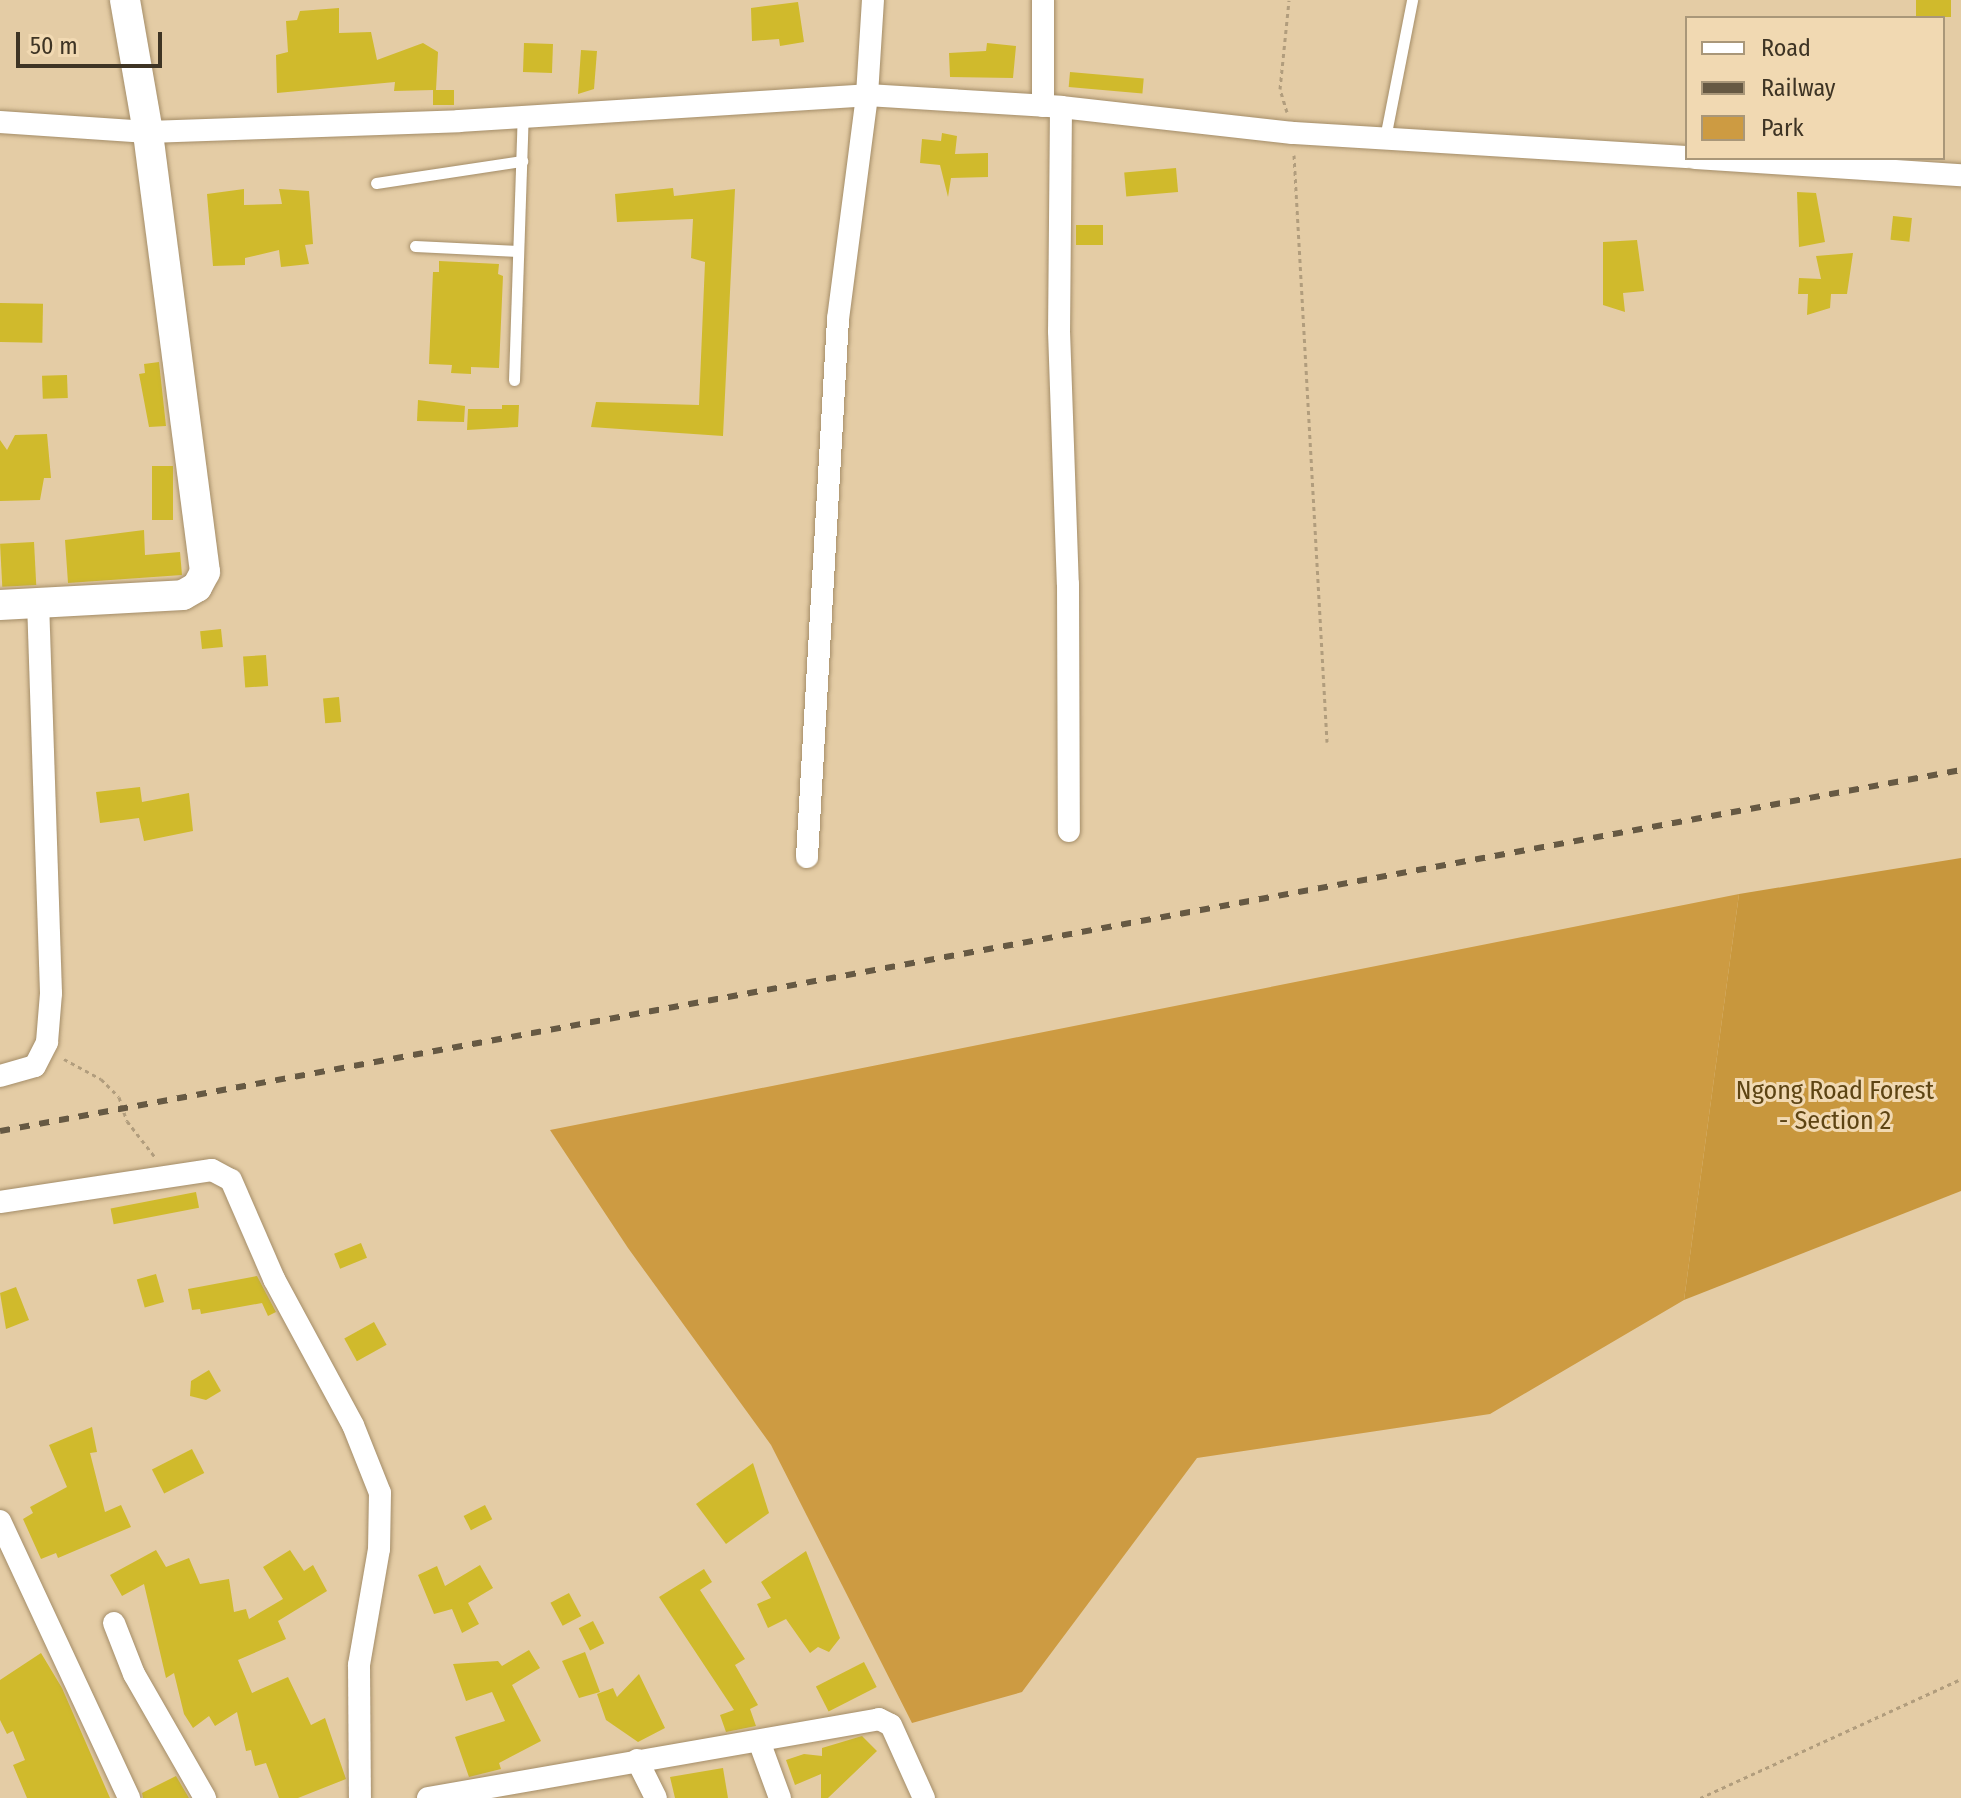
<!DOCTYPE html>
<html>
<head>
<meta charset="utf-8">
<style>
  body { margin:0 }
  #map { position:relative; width:1961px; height:1798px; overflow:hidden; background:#e4cca5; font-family:"Fira Sans Condensed",sans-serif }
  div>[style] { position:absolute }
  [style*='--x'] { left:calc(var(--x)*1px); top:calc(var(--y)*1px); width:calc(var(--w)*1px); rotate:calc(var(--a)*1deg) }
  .green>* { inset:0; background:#cd9b42 }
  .forest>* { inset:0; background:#c8973d }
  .building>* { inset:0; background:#d0ba2c; transform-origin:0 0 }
  .path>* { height:3px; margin-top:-1.5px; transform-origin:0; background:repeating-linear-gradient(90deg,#b19d7d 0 4px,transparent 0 8px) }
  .roads { filter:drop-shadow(0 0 2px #a48d68) drop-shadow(0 0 2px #a48d68) }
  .service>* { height:11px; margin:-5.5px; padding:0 5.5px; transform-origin:5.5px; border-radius:5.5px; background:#fff }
  .minor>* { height:22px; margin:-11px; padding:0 11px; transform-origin:11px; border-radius:11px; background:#fff }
  .secondary>* { height:30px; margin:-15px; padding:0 15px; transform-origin:15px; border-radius:15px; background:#fff }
  .rail>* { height:6px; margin-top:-3px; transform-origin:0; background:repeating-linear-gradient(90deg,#665943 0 10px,transparent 0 20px) }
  span { translate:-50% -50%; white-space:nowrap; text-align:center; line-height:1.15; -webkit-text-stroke:6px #f1d9b2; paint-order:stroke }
  .park-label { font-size:26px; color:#5d4413 }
  .legend { position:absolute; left:1685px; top:16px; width:260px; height:144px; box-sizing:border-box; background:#f1d9b2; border:2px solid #a99779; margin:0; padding:10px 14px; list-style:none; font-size:24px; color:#3e3424 }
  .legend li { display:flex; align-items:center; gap:16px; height:40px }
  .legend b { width:40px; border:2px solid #a99779 }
  .scale { position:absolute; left:16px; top:32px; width:146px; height:36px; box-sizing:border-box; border:4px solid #3e3424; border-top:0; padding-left:10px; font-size:24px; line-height:28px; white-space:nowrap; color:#3e3424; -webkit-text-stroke:6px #f1d9b2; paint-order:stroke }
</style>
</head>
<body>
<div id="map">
  <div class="green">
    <div style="clip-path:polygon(1739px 894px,1684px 1300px,1490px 1414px,1197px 1458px,1022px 1692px,912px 1723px,771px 1445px,628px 1248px,550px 1130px)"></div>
  </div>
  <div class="forest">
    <div style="clip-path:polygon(1961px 858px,1961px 1191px,1684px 1300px,1739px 894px)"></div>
  </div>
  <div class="building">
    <div style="left:1916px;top:0;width:35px;height:17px"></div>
    <div style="clip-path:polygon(798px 2px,804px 42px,780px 46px,779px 39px,752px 41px,751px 8px)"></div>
    <div style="clip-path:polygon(339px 8px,339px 33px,371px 32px,377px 60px,423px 43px,438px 52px,436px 90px,454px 90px,454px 105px,433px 105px,433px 90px,394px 91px,395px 82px,277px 93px,276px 55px,288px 52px,286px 21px,297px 20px,300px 11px)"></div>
    <div style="left:524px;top:43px;width:29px;height:29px;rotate:2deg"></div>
    <div style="clip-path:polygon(987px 43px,1016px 46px,1013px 78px,950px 77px,949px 53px,986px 51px)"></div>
    <div style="clip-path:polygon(581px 50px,597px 51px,594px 89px,578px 94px)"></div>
    <div style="left:1070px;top:72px;width:74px;height:15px;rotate:5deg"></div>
    <div style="clip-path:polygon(942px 133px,957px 136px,955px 154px,988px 153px,988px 177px,951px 178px,948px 197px,940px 165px,920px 163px,922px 139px,941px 141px)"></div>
    <div style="left:1176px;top:168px;width:24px;height:52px;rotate:85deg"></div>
    <div style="clip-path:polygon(673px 188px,674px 196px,735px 189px,723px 436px,591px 427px,596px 402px,699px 405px,705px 262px,691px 258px,693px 219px,617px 222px,615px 194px)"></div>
    <div style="clip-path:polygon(244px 189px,244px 205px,282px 204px,279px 189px,309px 191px,313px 244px,305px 245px,309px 264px,281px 267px,279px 250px,245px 258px,245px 265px,213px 266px,207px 194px)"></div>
    <div style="clip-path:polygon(1797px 192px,1816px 193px,1825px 242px,1799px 247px)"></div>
    <div style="left:1893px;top:216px;width:19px;height:24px;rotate:6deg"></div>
    <div style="left:1076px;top:225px;width:27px;height:20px"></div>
    <div style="clip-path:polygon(1637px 240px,1644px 291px,1623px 293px,1625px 312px,1603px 305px,1603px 242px)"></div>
    <div style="clip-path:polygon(1853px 253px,1847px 294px,1831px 294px,1830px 308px,1807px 315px,1808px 294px,1798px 294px,1799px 278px,1821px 279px,1816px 256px)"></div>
    <div style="clip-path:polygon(439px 261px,499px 264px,498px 274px,503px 276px,499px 368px,471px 367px,471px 374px,451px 373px,452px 365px,429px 364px,433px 272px,439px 272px)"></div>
    <div style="left:0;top:303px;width:43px;height:39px;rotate:1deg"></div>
    <div style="clip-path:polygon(159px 362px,166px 426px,149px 427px,139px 374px,145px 373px,144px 364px)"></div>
    <div style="left:67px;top:375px;width:23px;height:25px;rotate:88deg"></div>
    <div style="clip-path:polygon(418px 400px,465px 406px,464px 422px,417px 421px)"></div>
    <div style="clip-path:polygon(502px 405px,519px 405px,518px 427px,467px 430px,468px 409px,502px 409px)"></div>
    <div style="clip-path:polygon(47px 434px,51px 478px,44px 478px,40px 500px,0 501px,0 440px,7px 450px,15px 435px)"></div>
    <div style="left:152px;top:466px;width:21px;height:54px"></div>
    <div style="clip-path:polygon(144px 530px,145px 555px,180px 552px,182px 575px,68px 583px,65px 540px)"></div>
    <div style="left:34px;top:542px;width:43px;height:34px;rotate:87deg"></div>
    <div style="left:221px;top:629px;width:18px;height:21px;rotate:84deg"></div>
    <div style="left:266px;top:655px;width:31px;height:23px;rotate:86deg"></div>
    <div style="left:339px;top:697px;width:25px;height:16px;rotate:85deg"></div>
    <div style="clip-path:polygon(140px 787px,142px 802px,189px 793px,193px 831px,144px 841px,139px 818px,100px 823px,96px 792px)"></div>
    <div style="left:196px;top:1192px;width:16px;height:87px;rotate:79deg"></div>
    <div style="left:361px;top:1243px;width:16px;height:29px;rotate:68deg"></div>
    <div style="left:156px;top:1274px;width:29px;height:20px;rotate:74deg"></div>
    <div style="clip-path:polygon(257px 1276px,276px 1312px,268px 1316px,262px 1303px,201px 1314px,200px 1309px,192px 1310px,188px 1289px)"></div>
    <div style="clip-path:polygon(16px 1287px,29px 1320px,6px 1329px,0 1293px)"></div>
    <div style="left:374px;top:1322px;width:26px;height:34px;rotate:61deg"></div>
    <div style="clip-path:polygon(209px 1370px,221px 1391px,206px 1400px,190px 1396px,191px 1381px)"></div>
    <div style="clip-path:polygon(92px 1427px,97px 1452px,90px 1453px,105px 1512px,121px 1505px,131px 1527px,58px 1558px,56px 1553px,41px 1559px,23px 1519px,33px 1513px,30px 1507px,67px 1487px,49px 1445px)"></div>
    <div style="left:192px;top:1449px;width:27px;height:45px;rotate:63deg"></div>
    <div style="clip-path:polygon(753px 1463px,769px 1513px,726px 1544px,696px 1504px)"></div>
    <div style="left:485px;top:1505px;width:16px;height:24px;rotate:63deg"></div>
    <div style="clip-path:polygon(156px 1550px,166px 1567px,189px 1558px,200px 1584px,229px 1579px,234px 1612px,246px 1609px,249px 1619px,283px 1599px,263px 1567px,290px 1550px,304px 1571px,313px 1565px,327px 1591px,278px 1621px,286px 1639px,238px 1660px,252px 1693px,288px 1677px,311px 1725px,325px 1718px,346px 1779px,298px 1798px,279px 1798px,266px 1763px,255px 1766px,251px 1750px,246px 1751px,237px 1712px,215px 1726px,209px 1716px,193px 1728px,184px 1714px,174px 1673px,166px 1678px,144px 1584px,122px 1596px,110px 1575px)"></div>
    <div style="clip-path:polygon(806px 1551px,840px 1638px,829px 1652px,818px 1647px,810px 1653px,786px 1619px,768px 1628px,757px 1604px,771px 1598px,761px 1582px)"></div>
    <div style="clip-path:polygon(480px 1565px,493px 1588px,468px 1603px,479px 1624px,462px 1633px,452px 1609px,434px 1614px,418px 1575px,437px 1566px,445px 1586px)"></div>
    <div style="clip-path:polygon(704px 1569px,712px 1582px,700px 1590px,745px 1659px,735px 1665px,758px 1705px,750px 1709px,756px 1726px,726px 1732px,720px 1715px,734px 1710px,659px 1597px)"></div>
    <div style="left:569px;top:1593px;width:26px;height:21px;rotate:62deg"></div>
    <div style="left:593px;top:1621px;width:25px;height:16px;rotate:63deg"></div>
    <div style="clip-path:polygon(529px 1650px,540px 1668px,512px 1685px,541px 1741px,499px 1763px,501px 1769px,469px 1777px,455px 1737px,505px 1721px,492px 1692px,466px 1701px,453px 1664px,498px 1661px,502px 1666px)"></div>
    <div style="clip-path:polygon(585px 1652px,600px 1692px,579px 1698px,562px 1661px)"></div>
    <div style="clip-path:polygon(41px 1653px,62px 1688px,110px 1798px,27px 1798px,13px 1765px,25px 1760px,13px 1731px,7px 1734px,0 1720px,0 1680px)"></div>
    <div style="left:864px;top:1662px;width:28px;height:54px;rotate:63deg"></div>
    <div style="clip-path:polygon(639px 1674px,665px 1728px,638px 1742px,606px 1720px,597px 1694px,613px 1688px,617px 1697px)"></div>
    <div style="clip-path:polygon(862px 1736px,877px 1751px,828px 1798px,821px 1798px,821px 1774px,795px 1785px,786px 1760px,804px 1754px,822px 1756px,822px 1748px)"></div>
    <div style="clip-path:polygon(723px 1768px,728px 1798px,675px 1798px,670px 1777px)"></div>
    <div style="clip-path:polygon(176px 1776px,189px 1798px,143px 1798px,142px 1793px)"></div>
  </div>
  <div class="path">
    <div style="--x:1287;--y:112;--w:24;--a:-107"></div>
    <div style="--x:1280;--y:89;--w:89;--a:-84.2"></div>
    <div style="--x:1294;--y:155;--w:588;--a:86.78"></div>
    <div style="--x:64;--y:1059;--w:42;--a:28.4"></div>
    <div style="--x:101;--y:1079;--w:25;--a:45"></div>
    <div style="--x:119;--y:1097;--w:25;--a:72"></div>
    <div style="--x:127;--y:1121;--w:46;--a:52.1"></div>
    <div style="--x:1700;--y:1798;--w:287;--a:-24.5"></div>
  </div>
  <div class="roads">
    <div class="service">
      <div style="--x:1385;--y:138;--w:141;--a:-78.9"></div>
      <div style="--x:376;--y:183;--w:148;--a:-8.6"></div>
      <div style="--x:415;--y:246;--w:103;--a:2.8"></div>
      <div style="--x:514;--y:380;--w:266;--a:-88.1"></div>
    </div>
    <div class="minor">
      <div style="--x:1043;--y:106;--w:106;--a:-90"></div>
      <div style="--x:1061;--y:107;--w:224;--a:90.5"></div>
      <div style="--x:1059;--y:331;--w:253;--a:88"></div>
      <div style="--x:1068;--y:584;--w:247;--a:89.8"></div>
      <div style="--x:0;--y:122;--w:148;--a:3.9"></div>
      <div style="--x:148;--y:132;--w:311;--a:-2"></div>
      <div style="--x:459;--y:121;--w:409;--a:-3.6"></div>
      <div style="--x:867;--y:95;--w:194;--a:3.5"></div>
      <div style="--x:1061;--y:107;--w:233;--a:6.4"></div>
      <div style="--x:1293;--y:133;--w:395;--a:3.5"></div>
      <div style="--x:1695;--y:158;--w:267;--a:3.7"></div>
      <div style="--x:807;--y:857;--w:539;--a:-86.7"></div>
      <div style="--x:838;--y:319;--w:226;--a:-82.6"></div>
      <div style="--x:867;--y:95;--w:95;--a:-86.4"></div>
      <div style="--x:0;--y:1076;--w:36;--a:-16"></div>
      <div style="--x:35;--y:1066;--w:27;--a:-63"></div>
      <div style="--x:47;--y:1042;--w:49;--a:-85.3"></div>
      <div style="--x:51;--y:993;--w:389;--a:-91.9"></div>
      <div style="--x:0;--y:1202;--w:214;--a:-8.6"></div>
      <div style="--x:212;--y:1170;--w:21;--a:28"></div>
      <div style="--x:231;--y:1180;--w:108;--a:66.5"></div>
      <div style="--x:274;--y:1279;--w:166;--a:61.6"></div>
      <div style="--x:353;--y:1425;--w:73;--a:68.3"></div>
      <div style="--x:380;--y:1493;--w:56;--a:91"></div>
      <div style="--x:379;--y:1549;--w:118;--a:99.8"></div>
      <div style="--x:359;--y:1665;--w:133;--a:89.6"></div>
      <div style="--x:0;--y:1521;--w:306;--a:65"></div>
      <div style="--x:114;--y:1623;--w:55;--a:68.6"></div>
      <div style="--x:134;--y:1674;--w:143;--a:60.2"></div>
      <div style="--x:759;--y:1741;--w:61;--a:69.8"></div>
      <div style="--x:637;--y:1760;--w:42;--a:63.4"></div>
      <div style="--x:428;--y:1798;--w:458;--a:-9.9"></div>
      <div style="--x:879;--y:1719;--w:13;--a:27"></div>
      <div style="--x:891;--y:1725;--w:80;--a:65.7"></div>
    </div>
    <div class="secondary">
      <div style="--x:0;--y:605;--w:183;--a:-3.1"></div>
      <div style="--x:183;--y:595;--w:16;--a:-30"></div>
      <div style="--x:197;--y:587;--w:17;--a:-62"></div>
      <div style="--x:205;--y:572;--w:444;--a:-97.4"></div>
      <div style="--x:148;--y:132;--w:134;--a:-99.9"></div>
    </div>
  </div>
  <div class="rail">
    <div style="--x:0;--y:1131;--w:1994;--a:-10.43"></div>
  </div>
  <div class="park-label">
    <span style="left:1835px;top:1106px">Ngong Road Forest<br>- Section 2</span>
  </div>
  <ul class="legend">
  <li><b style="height:10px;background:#fff"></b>Road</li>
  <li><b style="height:10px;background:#665943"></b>Railway</li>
  <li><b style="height:22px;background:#cd9b42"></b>Park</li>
  </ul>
  <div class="scale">50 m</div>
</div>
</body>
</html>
